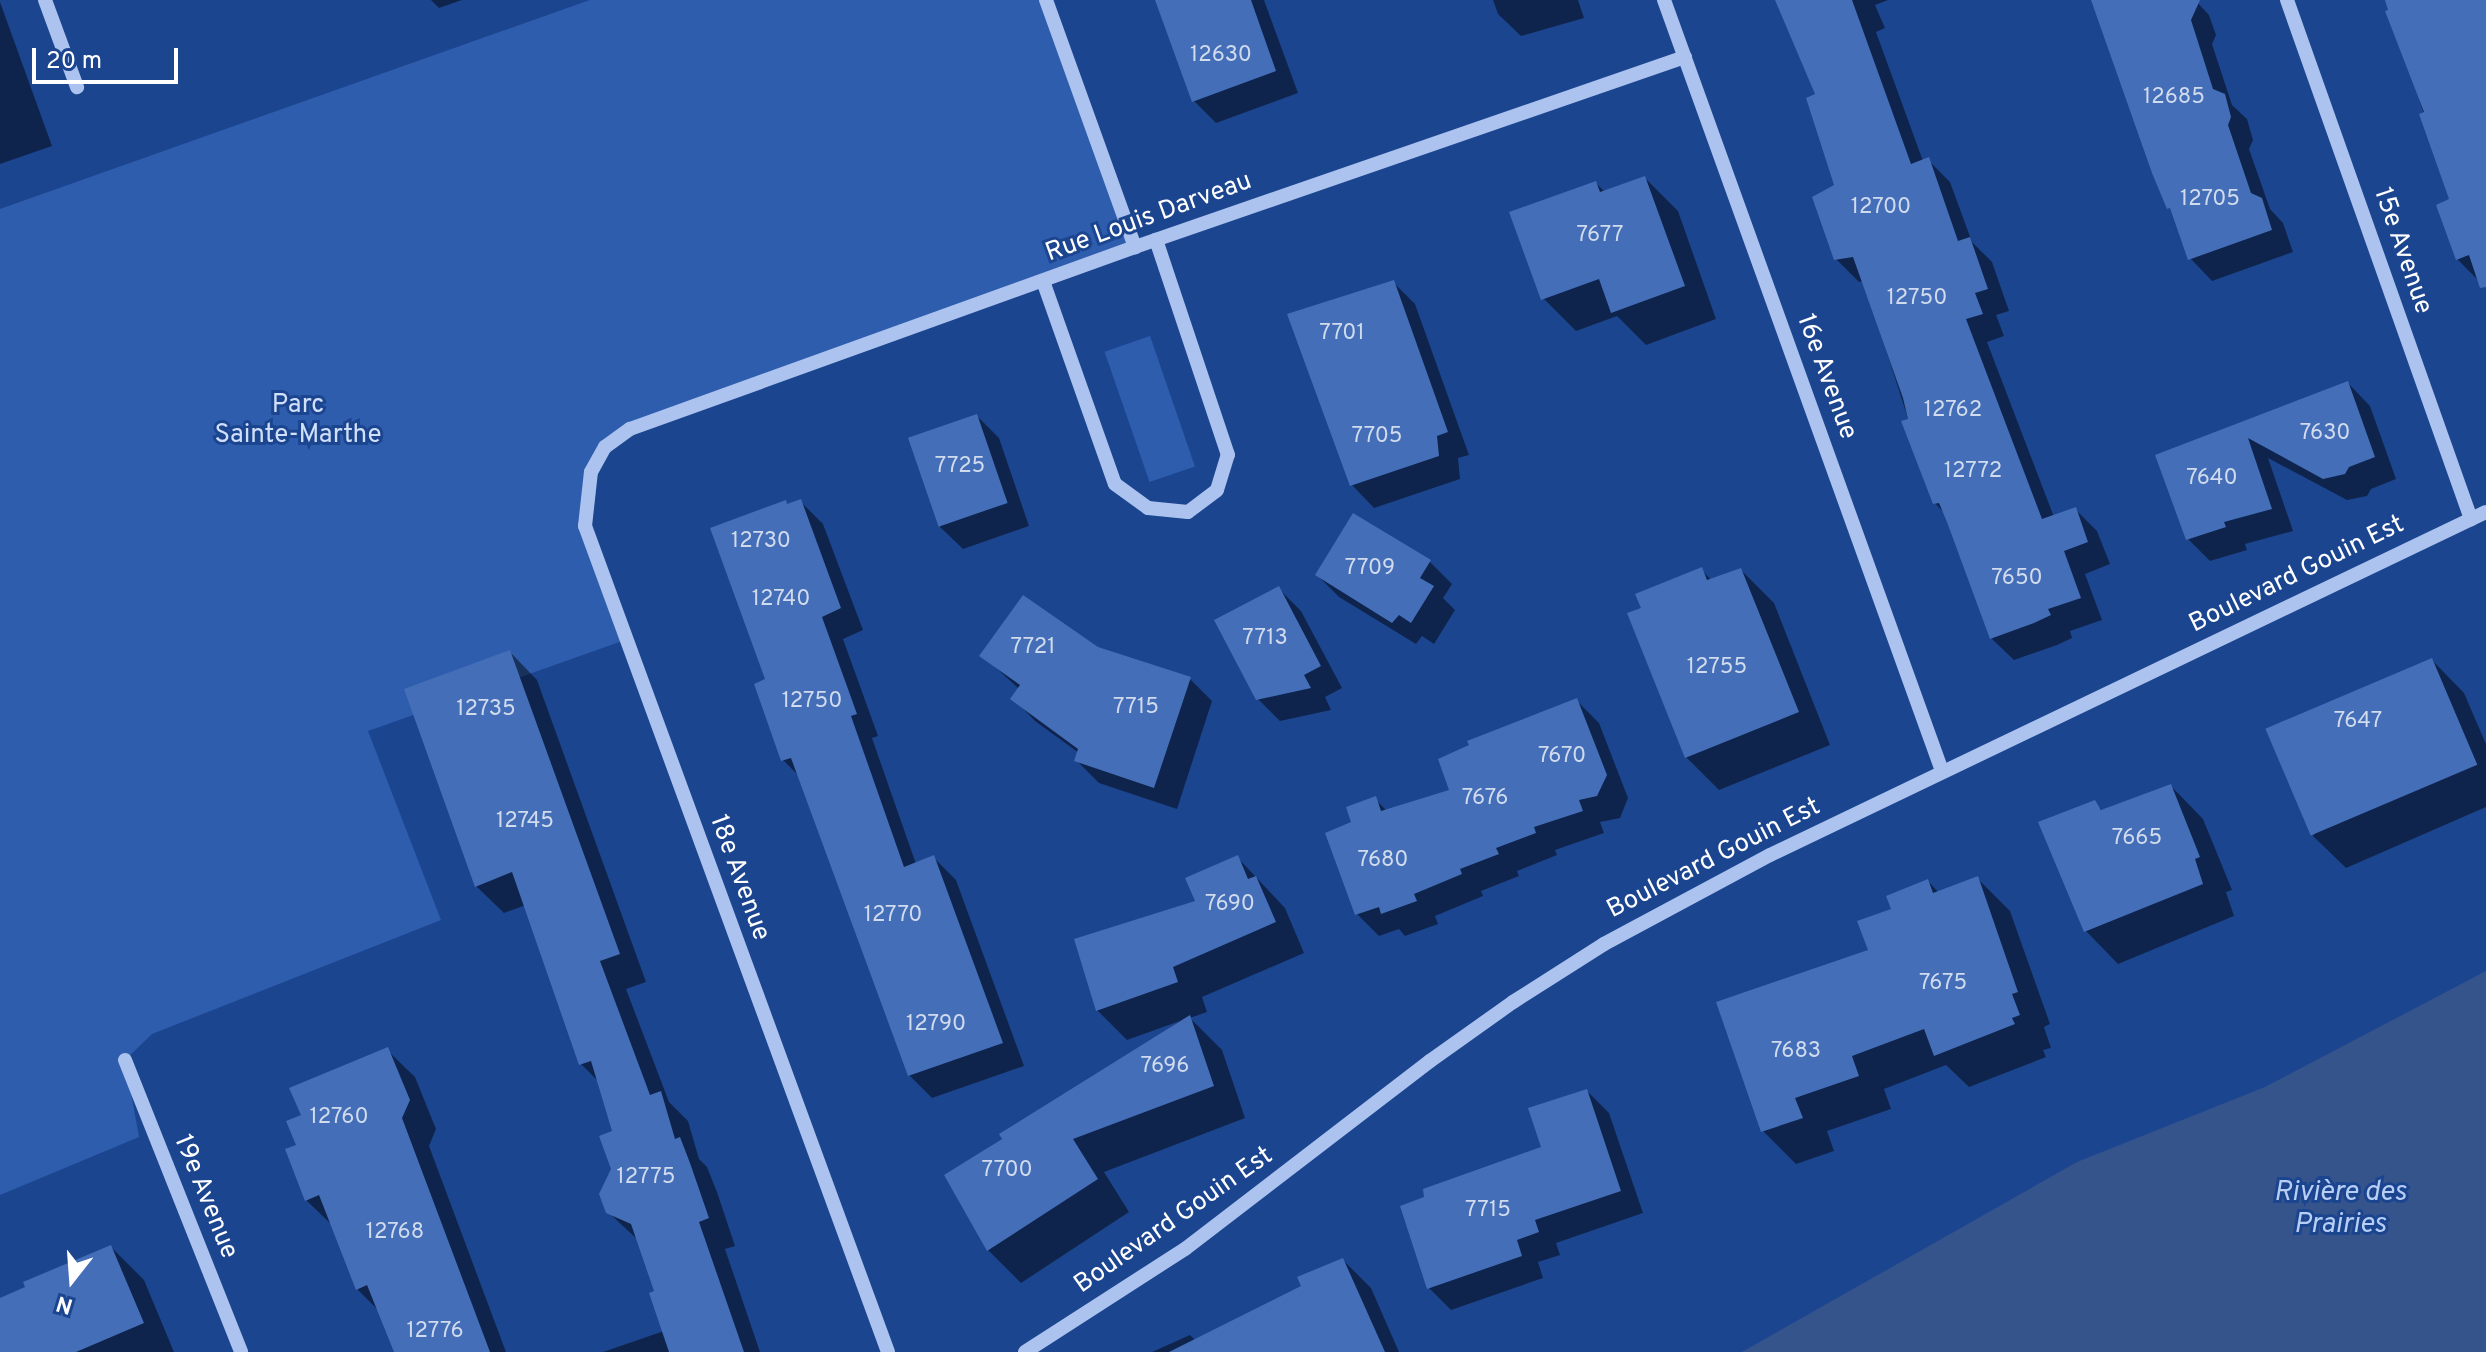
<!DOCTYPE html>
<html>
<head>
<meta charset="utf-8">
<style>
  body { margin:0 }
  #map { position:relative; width:2486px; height:1352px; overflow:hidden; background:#1c4590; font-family:Overpass,sans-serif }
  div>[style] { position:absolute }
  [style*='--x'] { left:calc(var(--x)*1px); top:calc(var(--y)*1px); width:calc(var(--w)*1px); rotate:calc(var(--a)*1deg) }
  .green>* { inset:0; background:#2f5dae; transform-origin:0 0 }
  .water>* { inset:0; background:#36548c }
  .shadow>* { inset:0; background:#0007 }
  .building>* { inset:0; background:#446eb8; transform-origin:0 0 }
  .minor>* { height:14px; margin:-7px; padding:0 7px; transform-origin:7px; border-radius:7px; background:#abc3ee }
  span { translate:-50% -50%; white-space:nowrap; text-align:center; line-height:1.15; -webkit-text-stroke:6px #1c4590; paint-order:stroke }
  .number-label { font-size:22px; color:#d0dbed }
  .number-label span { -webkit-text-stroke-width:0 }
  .street-label { font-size:26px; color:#fff }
  .park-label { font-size:26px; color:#d1e0fa }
  .water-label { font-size:28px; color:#b7cef5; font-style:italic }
  .north { position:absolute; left:32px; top:1240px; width:80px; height:80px; -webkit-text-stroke:6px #1c4590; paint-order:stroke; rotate:197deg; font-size:22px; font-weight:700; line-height:32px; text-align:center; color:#fff }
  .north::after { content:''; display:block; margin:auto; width:28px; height:36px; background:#fff; clip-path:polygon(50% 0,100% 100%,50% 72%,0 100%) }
  .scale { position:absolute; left:32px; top:48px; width:146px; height:36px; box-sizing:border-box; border:4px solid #fff; border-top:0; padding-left:10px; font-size:24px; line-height:28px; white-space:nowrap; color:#fff; -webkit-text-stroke:6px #1c4590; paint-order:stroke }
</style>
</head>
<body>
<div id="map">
  <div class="green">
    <div style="clip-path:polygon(590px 0,1046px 0,1135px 247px,630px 429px,591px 472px,585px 526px,625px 640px,368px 731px,441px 920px,152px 1034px,125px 1060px,139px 1137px,0 1195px,0 209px)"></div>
    <div style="left:1150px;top:336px;width:138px;height:48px;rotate:71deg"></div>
  </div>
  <div class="water">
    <div style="clip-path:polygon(2486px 971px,2486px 1352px,1742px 1352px,2077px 1162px,2265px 1087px)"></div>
  </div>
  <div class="shadow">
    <div style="clip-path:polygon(431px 0,462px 0,439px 8px)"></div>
    <div style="clip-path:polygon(1158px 0,1264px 0,1298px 93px,1216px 123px,1194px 101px)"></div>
    <div style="clip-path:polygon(1493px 0,1578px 0,1584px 18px,1521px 36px,1498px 14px)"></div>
    <div style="clip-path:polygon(1777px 0,1888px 0,1875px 5px,1885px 28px,1876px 32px,1923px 161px,1928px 160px,1950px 182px,1972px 242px,1992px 262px,2009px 311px,1996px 315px,2004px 336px,1987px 342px,2054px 517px,2075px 509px,2097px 531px,2110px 564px,2085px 574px,2102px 620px,2070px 631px,2072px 638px,2057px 645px,2014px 660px,1991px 638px,1946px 515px,1935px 503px,1864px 281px,1859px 282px,1836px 259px,1821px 192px,1837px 186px,1818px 95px)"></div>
    <div style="clip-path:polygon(2093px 0,2195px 0,2209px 15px,2216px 35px,2212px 44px,2232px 105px,2247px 119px,2253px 140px,2249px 149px,2270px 209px,2283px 223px,2293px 252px,2212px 281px,2190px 258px)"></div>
    <div style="clip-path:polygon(2387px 0,2486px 0,2486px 279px,2480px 282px,2457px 259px,2452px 201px)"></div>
    <div style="clip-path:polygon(0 2px,52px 146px,0 164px)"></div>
    <div style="clip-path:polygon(1645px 178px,1678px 211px,1716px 319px,1646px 345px,1617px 316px,1576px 331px,1543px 298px,1596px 183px,1605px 192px)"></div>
    <div style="clip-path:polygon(1393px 282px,1415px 304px,1469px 455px,1458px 458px,1460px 479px,1374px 508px,1352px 485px,1290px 315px)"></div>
    <div style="clip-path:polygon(2348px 383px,2370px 406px,2396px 479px,2371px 489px,2367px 496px,2347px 500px,2268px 458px,2293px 531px,2245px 544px,2247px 550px,2210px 561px,2187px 538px,2158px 456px)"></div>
    <div style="clip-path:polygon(977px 416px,999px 438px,1029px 526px,963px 549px,940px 527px)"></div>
    <div style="clip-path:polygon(800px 501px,823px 524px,863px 630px,843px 639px,878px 736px,872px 738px,916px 864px,934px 858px,956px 880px,1024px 1066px,932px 1098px,909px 1075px,801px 778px,783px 760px,768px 681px,788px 506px)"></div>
    <div style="clip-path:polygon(1430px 562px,1452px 584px,1443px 598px,1455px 610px,1434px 644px,1422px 636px,1416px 644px,1339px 597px,1317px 575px)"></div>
    <div style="clip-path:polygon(1701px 569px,1712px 581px,1741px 570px,1774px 603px,1830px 745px,1719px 790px,1686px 757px,1643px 609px)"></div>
    <div style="clip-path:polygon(1279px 589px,1301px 611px,1342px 688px,1325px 697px,1331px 710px,1280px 721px,1257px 698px)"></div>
    <div style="clip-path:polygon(1097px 649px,1190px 679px,1212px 701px,1177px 809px,1099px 783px,1077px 761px,1079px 753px,1035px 721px,1013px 698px,1019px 689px,982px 655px)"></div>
    <div style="clip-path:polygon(510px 652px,537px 680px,646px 982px,626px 989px,669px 1102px,688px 1121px,699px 1159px,707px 1167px,717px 1192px,735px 1246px,725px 1249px,760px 1352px,603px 1352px,664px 1331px,657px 1292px,639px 1241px,608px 1212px,615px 1132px,600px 1083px,581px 1064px,526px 905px,504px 913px,476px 886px)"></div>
    <div style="clip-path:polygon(2432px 660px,2464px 693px,2486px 744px,2486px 807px,2346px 868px,2313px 836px)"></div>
    <div style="clip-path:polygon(1577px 701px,1599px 723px,1628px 798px,1620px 818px,1600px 822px,1604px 833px,1555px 850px,1557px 855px,1517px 871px,1519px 876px,1481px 891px,1483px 896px,1435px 916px,1438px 924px,1405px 936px,1399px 929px,1379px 936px,1356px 913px,1354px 823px,1375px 799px,1387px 811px,1451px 791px)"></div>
    <div style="clip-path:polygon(2171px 786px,2203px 819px,2232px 890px,2226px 892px,2234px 916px,2118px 964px,2086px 931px,2094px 802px,2103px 811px)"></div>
    <div style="clip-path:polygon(1238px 858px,1285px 908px,1304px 953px,1202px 997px,1207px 1012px,1190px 1018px,1222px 1050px,1245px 1118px,1104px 1172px,1129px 1212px,1021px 1283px,988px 1250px,946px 1176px,1180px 1021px,1127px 1040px,1097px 1010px)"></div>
    <div style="clip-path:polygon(1977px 878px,2010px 911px,2050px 1024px,2044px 1027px,2051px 1048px,2043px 1050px,2046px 1057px,1969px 1087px,1946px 1065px,1884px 1089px,1891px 1109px,1827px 1131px,1834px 1151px,1796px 1164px,1763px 1131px,1719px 1004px,1871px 951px,1893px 910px,1928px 881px,1939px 893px)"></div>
    <div style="clip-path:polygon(387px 1050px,415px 1077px,436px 1129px,429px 1146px,506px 1352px,396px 1352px,379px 1311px,357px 1289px,334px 1227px,306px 1200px,299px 1146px,303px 1116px)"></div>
    <div style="clip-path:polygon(1587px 1091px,1609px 1113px,1643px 1213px,1556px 1243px,1560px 1255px,1538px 1262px,1543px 1278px,1451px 1310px,1429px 1288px)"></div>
    <div style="clip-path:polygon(111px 1247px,144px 1280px,174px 1352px,6px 1352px,0 1337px,0 1300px)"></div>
    <div style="clip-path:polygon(1343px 1260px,1371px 1288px,1399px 1352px,1152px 1352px,1190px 1335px,1196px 1341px,1304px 1287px)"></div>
  </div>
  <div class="building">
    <div style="clip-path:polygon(1155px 0,1251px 0,1276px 71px,1192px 102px)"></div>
    <div style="clip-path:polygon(1775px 0,1852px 0,1911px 164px,1929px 157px,1958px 241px,1970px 237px,1988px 289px,1975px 293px,1983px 314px,1966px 319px,2042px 519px,2076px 507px,2088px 542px,2064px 551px,2081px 598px,2048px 609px,2051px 615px,2034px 623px,1990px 639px,1947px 522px,1939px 503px,1933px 504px,1901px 421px,1908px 419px,1903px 398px,1853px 257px,1834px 260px,1812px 197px,1834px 185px,1806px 98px,1815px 94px)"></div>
    <div style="clip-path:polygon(2091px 0,2200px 0,2191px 20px,2213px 89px,2225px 94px,2231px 117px,2228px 125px,2251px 193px,2262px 198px,2272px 230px,2188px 260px,2170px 208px,2167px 209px,2152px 173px)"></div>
    <div style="clip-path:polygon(2385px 0,2486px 0,2486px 287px,2480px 288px,2469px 255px,2456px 260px,2436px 205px,2449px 199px,2419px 114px,2424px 112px,2385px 11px,2388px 10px)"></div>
    <div style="clip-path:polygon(1645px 176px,1685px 286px,1611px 313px,1599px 279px,1541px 300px,1509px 212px,1596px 181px,1600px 192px)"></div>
    <div style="clip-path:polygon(1394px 280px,1448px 432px,1437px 436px,1439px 456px,1350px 486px,1287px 314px)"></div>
    <div style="clip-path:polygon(2348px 381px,2375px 457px,2349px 467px,2345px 474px,2323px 479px,2248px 438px,2272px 509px,2224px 522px,2226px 527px,2186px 540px,2155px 455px)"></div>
    <div style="left:977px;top:414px;width:94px;height:73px;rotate:71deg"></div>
    <div style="clip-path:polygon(801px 499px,841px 608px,822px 617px,857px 714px,851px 716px,904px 867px,934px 855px,1003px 1043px,908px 1076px,791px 758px,781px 761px,754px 684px,765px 679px,710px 528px,786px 500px,787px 504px)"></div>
    <div style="clip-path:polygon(1353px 513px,1431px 560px,1420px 578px,1434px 586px,1411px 623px,1399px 615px,1392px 623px,1315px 575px)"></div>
    <div style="clip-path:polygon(1702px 567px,1707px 580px,1741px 568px,1799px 712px,1685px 758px,1627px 613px,1641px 608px,1635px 594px)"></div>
    <div style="clip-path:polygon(1279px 586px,1321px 666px,1304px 675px,1311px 688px,1256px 700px,1214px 620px)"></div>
    <div style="clip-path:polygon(1023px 595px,1098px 647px,1191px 677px,1154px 788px,1074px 761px,1078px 749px,1010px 699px,1020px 685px,979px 656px)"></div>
    <div style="clip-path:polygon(510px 650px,620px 954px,600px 961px,650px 1095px,661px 1091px,675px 1139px,680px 1137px,690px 1163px,709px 1218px,699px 1222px,744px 1352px,669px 1352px,649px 1293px,654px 1291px,631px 1224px,606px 1213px,599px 1194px,611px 1169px,599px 1136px,612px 1131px,591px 1061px,579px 1065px,512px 872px,475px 887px,404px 689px)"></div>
    <div style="left:2432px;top:658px;width:116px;height:181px;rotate:67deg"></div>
    <div style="clip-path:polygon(1577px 698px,1607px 775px,1597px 796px,1579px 800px,1583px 811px,1534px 827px,1536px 833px,1496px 848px,1499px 854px,1460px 869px,1462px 874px,1414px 894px,1417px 901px,1381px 914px,1379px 907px,1355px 915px,1325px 833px,1351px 822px,1346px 807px,1376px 796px,1381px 811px,1449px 790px,1438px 759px,1469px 745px,1467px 741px)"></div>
    <div style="clip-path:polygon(2171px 784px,2200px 857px,2195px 859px,2203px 884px,2084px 932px,2038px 822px,2095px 800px,2101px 810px)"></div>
    <div style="clip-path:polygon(1238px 855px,1248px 879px,1256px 876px,1276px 922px,1173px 967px,1178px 982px,1096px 1011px,1074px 939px,1195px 901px,1185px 878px)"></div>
    <div style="clip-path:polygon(1978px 876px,2018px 992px,2012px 994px,2020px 1015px,2012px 1018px,2015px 1024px,1934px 1056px,1924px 1029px,1852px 1056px,1859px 1076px,1795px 1098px,1803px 1118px,1761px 1132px,1716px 1002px,1868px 950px,1857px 921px,1891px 909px,1886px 896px,1928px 879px,1933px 893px)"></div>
    <div style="clip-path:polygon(1190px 1015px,1214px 1086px,1073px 1139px,1098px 1179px,987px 1251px,944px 1175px,1002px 1139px,999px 1134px)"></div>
    <div style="clip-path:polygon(388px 1047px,410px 1100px,402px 1118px,490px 1352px,394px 1352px,367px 1285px,356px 1290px,319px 1195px,305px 1201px,285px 1149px,296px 1145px,286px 1121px,301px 1115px,289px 1088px)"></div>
    <div style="clip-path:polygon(1587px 1089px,1621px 1191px,1535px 1220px,1539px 1232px,1517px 1240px,1522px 1256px,1427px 1289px,1400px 1206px,1424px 1197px,1423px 1189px,1541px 1147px,1528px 1108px)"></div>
    <div style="clip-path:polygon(111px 1245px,144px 1323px,76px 1352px,0 1352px,0 1298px,25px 1287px,23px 1282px)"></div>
    <div style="clip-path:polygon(1343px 1258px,1385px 1352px,1169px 1352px,1301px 1286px,1297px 1277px)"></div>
  </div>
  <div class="minor">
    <div style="--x:45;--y:0;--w:93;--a:69.8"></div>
    <div style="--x:1046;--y:0;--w:263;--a:70.2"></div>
    <div style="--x:1664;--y:0;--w:820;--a:70.17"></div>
    <div style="--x:2287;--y:0;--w:551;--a:70.48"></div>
    <div style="--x:1043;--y:281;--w:215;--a:70.5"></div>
    <div style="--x:1115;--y:484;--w:41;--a:36"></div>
    <div style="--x:1148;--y:508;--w:40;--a:5.7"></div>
    <div style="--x:1188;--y:512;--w:36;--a:-37"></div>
    <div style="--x:1217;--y:490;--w:37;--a:-73"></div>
    <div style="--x:1228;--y:455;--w:227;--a:-108.5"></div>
    <div style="--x:125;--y:1060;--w:314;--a:68.3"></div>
    <div style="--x:888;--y:1352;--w:880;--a:-110.14"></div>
    <div style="--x:585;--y:526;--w:54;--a:-83.7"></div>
    <div style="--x:591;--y:472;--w:29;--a:-61"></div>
    <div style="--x:605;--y:447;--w:31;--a:-36"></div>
    <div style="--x:630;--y:429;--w:537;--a:-19.82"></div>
    <div style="--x:1135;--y:247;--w:582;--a:-19.06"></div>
    <div style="--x:1025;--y:1352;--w:190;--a:-32.8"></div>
    <div style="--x:1185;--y:1249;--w:309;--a:-37.5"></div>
    <div style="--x:1430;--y:1061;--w:102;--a:-35.4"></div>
    <div style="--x:1513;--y:1002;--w:108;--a:-32.5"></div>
    <div style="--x:1604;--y:944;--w:188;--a:-28.2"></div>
    <div style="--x:1770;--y:855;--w:794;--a:-25.6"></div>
  </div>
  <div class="number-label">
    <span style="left:1221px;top:56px">12630</span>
    <span style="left:2174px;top:98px">12685</span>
    <span style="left:2210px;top:200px">12705</span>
    <span style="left:1881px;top:208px">12700</span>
    <span style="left:1600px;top:236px">7677</span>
    <span style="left:1917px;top:299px">12750</span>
    <span style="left:1342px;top:334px">7701</span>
    <span style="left:1953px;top:411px">12762</span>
    <span style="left:2325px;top:434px">7630</span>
    <span style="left:1377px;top:437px">7705</span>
    <span style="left:960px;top:467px">7725</span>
    <span style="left:1973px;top:472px">12772</span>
    <span style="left:2212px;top:479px">7640</span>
    <span style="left:761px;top:542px">12730</span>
    <span style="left:1370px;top:569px">7709</span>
    <span style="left:2017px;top:579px">7650</span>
    <span style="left:781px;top:600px">12740</span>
    <span style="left:1265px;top:639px">7713</span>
    <span style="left:1033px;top:648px">7721</span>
    <span style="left:1717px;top:668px">12755</span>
    <span style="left:812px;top:702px">12750</span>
    <span style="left:1136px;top:708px">7715</span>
    <span style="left:486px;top:710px">12735</span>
    <span style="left:2358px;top:722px">7647</span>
    <span style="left:1562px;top:757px">7670</span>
    <span style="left:1485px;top:799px">7676</span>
    <span style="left:525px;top:822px">12745</span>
    <span style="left:2137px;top:839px">7665</span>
    <span style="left:1383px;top:861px">7680</span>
    <span style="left:1230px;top:905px">7690</span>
    <span style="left:893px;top:916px">12770</span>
    <span style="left:1943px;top:984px">7675</span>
    <span style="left:936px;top:1025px">12790</span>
    <span style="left:1796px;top:1052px">7683</span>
    <span style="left:1165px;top:1067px">7696</span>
    <span style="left:339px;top:1118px">12760</span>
    <span style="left:1007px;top:1171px">7700</span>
    <span style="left:646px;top:1178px">12775</span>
    <span style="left:1488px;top:1211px">7715</span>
    <span style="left:395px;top:1233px">12768</span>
    <span style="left:435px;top:1332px">12776</span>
  </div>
  <div class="street-label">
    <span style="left:1149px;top:218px;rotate:-20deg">Rue Louis Darveau</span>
    <span style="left:2402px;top:251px;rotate:71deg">15e Avenue</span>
    <span style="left:1826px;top:377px;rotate:70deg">16e Avenue</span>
    <span style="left:2297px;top:575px;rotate:-26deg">Boulevard Gouin Est</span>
    <span style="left:1714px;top:859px;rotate:-27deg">Boulevard Gouin Est</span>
    <span style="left:739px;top:878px;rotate:70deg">18e Avenue</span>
    <span style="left:205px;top:1197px;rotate:68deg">19e Avenue</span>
    <span style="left:1174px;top:1221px;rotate:-35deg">Boulevard Gouin Est</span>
  </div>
  <div class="park-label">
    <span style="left:298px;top:421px">Parc<br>Sainte-Marthe</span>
  </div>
  <div class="water-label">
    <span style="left:2340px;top:1209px">Rivière des<br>Prairies</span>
  </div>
  <div class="north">N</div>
  <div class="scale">20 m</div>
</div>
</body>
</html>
